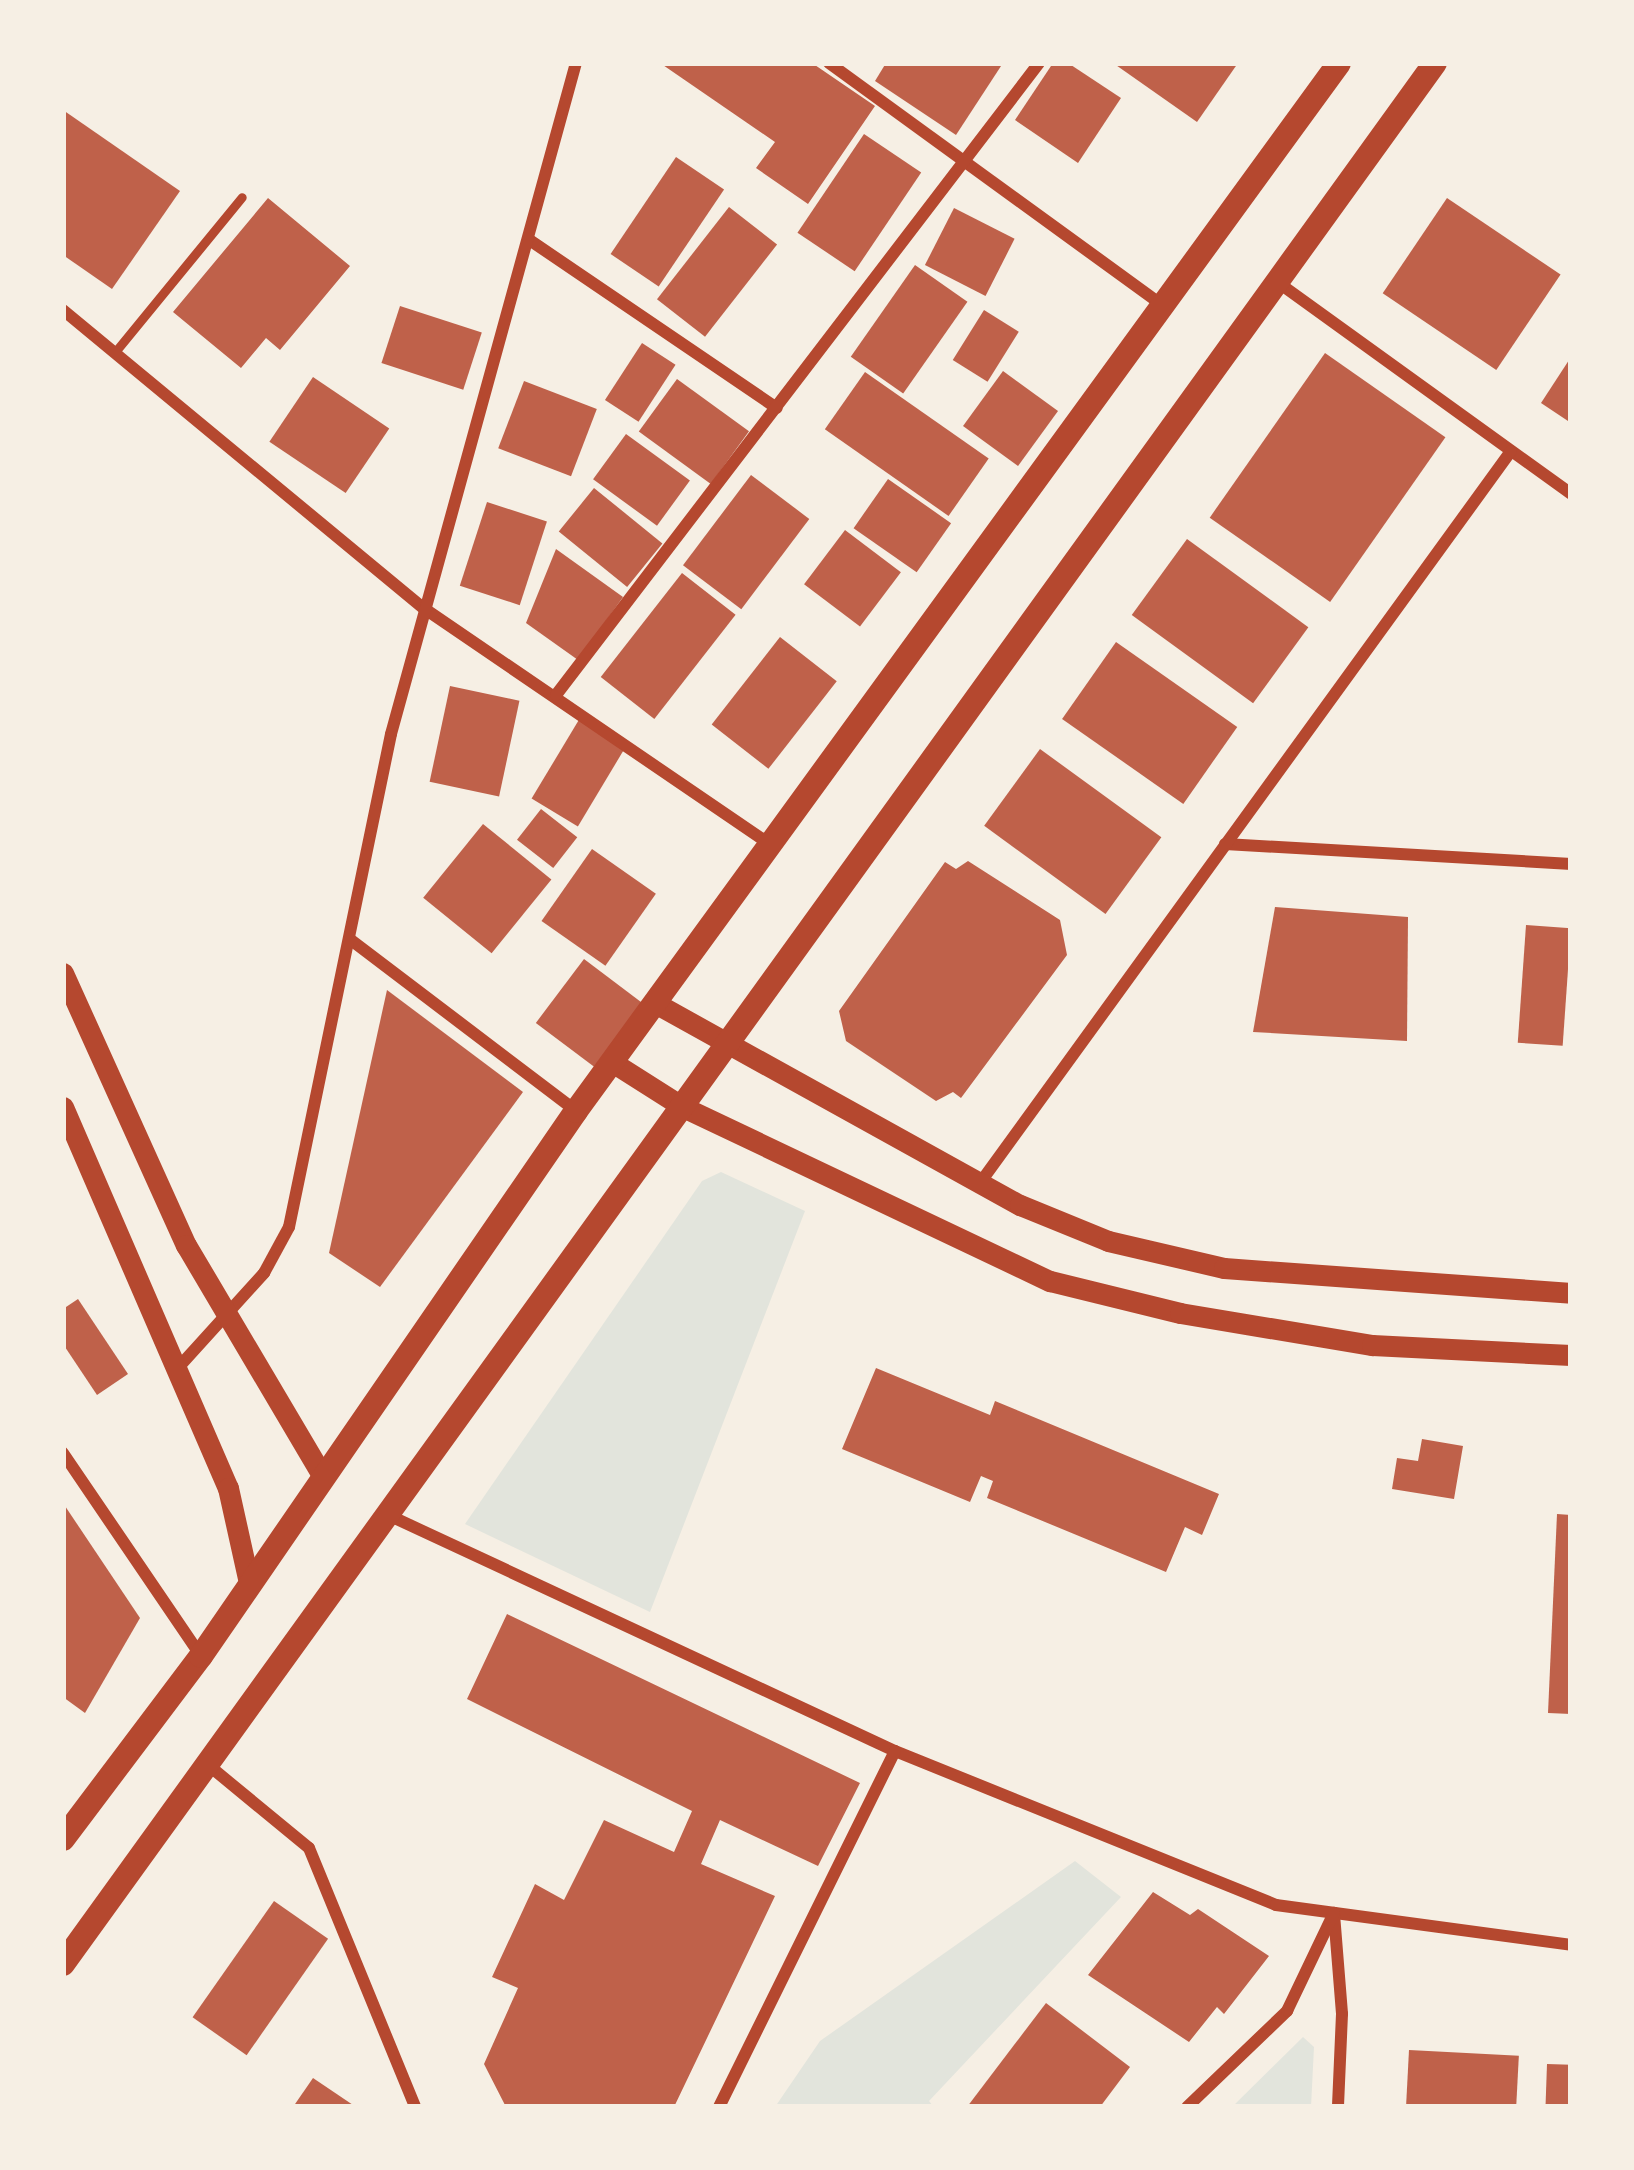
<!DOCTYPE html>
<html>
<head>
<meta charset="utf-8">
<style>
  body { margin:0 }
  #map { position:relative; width:1634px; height:2170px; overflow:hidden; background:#f6efe4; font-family:Commissioner,sans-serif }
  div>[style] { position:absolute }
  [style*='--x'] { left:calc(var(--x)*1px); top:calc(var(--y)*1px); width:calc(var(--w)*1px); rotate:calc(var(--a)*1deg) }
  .green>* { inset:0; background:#e2e4dc }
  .building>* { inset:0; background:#bf614a; transform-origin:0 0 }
  .service>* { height:9px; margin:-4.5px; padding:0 4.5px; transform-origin:4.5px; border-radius:4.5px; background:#b5482f }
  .minor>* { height:12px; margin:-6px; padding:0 6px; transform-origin:6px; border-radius:6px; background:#b5482f }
  .tertiary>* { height:21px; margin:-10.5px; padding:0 10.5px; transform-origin:10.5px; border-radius:10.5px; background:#b5482f }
  .secondary>* { height:24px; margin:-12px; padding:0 12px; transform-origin:12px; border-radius:12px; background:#b5482f }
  span { translate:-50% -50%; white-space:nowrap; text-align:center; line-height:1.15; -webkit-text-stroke:9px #f6efe4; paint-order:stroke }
  .frame { position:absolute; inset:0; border:66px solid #f6efe4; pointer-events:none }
</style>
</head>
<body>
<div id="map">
  <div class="green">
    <div style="clip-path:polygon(721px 1172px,805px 1211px,650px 1612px,465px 1524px,702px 1181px)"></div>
    <div style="clip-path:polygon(1075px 1861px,1121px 1897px,929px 2101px,934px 2107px,775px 2107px,820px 2041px)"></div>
    <div style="clip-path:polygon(1303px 2037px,1314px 2047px,1311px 2107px,1232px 2107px)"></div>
  </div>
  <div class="building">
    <div style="clip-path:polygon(660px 63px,812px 63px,875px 106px,808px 204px,756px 168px,775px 142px)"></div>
    <div style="clip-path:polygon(886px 63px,1003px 63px,956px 135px,875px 81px)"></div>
    <div style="clip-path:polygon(1053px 63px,1068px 63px,1121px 98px,1078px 163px,1015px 120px)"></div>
    <div style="clip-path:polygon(1113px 63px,1238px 63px,1197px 122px)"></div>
    <div style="clip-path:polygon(63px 110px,180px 191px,112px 289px,63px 255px)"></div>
    <div style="left:864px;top:134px;width:69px;height:119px;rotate:34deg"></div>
    <div style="left:676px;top:157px;width:58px;height:117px;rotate:34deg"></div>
    <div style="clip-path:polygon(268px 198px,350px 266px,280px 350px,266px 338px,241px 368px,173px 312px)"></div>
    <div style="left:1447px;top:198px;width:137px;height:115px;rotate:34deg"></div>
    <div style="left:729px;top:207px;width:61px;height:117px;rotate:38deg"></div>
    <div style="left:954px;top:208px;width:68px;height:64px;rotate:27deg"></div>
    <div style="left:915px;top:265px;width:64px;height:112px;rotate:35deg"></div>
    <div style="left:400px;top:306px;width:86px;height:60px;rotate:18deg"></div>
    <div style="left:984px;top:310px;width:41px;height:59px;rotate:32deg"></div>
    <div style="left:642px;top:343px;width:40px;height:68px;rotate:33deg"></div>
    <div style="left:1325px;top:353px;width:147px;height:201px;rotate:35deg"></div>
    <div style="clip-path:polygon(1571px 357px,1571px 423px,1541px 403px)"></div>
    <div style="left:1003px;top:371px;width:68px;height:68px;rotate:36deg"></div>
    <div style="left:865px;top:372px;width:151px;height:70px;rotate:35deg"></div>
    <div style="left:313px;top:377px;width:92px;height:78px;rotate:34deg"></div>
    <div style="left:677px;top:379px;width:89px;height:65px;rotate:36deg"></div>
    <div style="left:524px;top:381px;width:78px;height:72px;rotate:21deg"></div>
    <div style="left:626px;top:434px;width:79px;height:56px;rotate:36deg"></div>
    <div style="left:751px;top:475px;width:73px;height:113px;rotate:37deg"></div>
    <div style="left:888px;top:479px;width:77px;height:60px;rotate:35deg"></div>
    <div style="left:594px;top:488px;width:88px;height:56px;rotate:39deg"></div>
    <div style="left:487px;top:502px;width:63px;height:88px;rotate:18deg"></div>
    <div style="left:845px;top:530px;width:70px;height:68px;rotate:37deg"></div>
    <div style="left:1187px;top:539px;width:150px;height:94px;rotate:36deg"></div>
    <div style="clip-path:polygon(556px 549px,623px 597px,578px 660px,526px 623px)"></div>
    <div style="left:682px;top:573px;width:68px;height:132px;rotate:38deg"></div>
    <div style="left:780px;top:637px;width:72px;height:111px;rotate:38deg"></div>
    <div style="left:1116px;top:642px;width:148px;height:94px;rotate:35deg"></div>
    <div style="left:450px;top:686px;width:71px;height:98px;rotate:12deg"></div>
    <div style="left:580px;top:718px;width:54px;height:94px;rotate:31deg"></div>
    <div style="left:1040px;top:749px;width:150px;height:95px;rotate:36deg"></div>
    <div style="left:541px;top:809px;width:46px;height:39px;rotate:38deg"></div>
    <div style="left:483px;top:824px;width:88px;height:95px;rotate:39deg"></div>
    <div style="left:592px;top:849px;width:78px;height:88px;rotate:35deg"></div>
    <div style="clip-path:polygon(968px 861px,1060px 920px,1067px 955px,961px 1098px,953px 1092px,936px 1101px,846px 1041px,839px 1011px,945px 862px,956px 869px)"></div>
    <div style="clip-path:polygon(1275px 907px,1408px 917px,1407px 1041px,1253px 1032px)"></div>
    <div style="left:1526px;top:925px;width:45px;height:118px;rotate:4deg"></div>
    <div style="left:584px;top:959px;width:73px;height:80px;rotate:37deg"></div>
    <div style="clip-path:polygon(387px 990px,523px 1092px,380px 1287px,329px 1253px)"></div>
    <div style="clip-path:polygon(78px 1299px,128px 1374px,97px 1395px,63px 1344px,63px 1309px)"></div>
    <div style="clip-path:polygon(876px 1368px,990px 1415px,995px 1401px,1219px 1494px,1202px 1535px,1185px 1527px,1166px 1572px,987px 1498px,993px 1481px,981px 1476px,970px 1502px,842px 1449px)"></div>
    <div style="clip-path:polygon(1422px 1439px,1463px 1446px,1454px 1499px,1392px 1489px,1397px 1458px,1418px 1461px)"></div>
    <div style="clip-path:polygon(63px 1503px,140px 1618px,85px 1713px,63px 1697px)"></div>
    <div style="clip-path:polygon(1557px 1514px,1571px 1515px,1571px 1714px,1548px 1713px)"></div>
    <div style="clip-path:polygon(507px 1614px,860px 1783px,818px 1866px,720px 1820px,701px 1864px,775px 1896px,674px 2107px,506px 2107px,484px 2064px,518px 1988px,492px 1977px,535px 1884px,564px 1900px,604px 1820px,674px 1852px,692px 1811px,467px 1699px)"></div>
    <div style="clip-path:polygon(1153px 1892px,1190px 1915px,1198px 1909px,1269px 1956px,1224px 2014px,1217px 2007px,1189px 2042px,1088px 1975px)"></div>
    <div style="left:274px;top:1901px;width:66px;height:142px;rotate:35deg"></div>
    <div style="clip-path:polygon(1046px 2003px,1130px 2067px,1100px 2107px,967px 2107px)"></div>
    <div style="left:1409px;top:2050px;width:110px;height:57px;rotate:3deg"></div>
    <div style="left:1547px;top:2064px;width:24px;height:43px;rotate:2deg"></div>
    <div style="clip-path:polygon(313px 2078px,356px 2107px,293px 2107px)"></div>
  </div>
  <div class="service">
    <div style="--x:115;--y:352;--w:200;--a:-50.7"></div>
  </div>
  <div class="minor">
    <div style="--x:829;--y:63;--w:413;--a:36"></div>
    <div style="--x:531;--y:241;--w:297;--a:34.2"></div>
    <div style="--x:1276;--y:281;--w:364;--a:35.8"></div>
    <div style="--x:63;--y:310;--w:470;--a:39.6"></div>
    <div style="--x:425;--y:609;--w:417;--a:34.3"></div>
    <div style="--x:556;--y:695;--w:795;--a:-52.61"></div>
    <div style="--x:1225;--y:844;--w:347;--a:3.3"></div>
    <div style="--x:351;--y:940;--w:283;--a:37.2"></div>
    <div style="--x:980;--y:1183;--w:904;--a:-54.04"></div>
    <div style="--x:177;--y:1369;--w:130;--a:-47.8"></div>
    <div style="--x:264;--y:1273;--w:52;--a:-61.5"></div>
    <div style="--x:289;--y:1227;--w:503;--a:-78.31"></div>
    <div style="--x:391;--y:734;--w:696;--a:-74.59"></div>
    <div style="--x:63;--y:1453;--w:245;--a:55.8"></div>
    <div style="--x:386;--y:1514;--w:561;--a:24.97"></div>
    <div style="--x:895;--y:1751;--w:411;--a:22"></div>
    <div style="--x:1276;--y:1905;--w:298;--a:7.7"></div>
    <div style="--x:207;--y:1764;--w:132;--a:39.5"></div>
    <div style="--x:309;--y:1848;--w:280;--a:67.7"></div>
    <div style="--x:1334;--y:1914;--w:100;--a:85.4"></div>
    <div style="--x:1342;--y:2014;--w:93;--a:92.5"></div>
    <div style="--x:719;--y:2107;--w:397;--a:-63.7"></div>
    <div style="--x:1187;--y:2107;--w:139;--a:-43.8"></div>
    <div style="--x:1287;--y:2011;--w:109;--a:-64.4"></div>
  </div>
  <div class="tertiary">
    <div style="--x:63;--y:973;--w:299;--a:65.7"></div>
    <div style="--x:186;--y:1245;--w:269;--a:59.4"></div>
    <div style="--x:655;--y:1003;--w:417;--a:29"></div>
    <div style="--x:1020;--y:1205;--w:95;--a:22.2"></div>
    <div style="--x:1108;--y:1241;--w:119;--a:13.1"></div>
    <div style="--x:1224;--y:1268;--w:348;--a:4.1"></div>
    <div style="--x:612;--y:1062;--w:84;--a:32.4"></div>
    <div style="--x:683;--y:1107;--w:406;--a:25.4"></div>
    <div style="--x:1050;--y:1281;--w:134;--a:13.8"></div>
    <div style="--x:1180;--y:1313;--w:195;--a:9.5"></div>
    <div style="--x:1372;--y:1345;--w:199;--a:2.9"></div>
    <div style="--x:63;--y:1107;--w:415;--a:66.6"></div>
    <div style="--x:228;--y:1488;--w:97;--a:77.5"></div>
  </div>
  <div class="secondary">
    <div style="--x:63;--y:1839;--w:229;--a:-53"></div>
    <div style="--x:201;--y:1656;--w:662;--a:-55.47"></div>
    <div style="--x:576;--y:1111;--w:1296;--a:-53.94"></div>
    <div style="--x:63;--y:1964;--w:2344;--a:-54.18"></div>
  </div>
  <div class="frame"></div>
</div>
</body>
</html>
